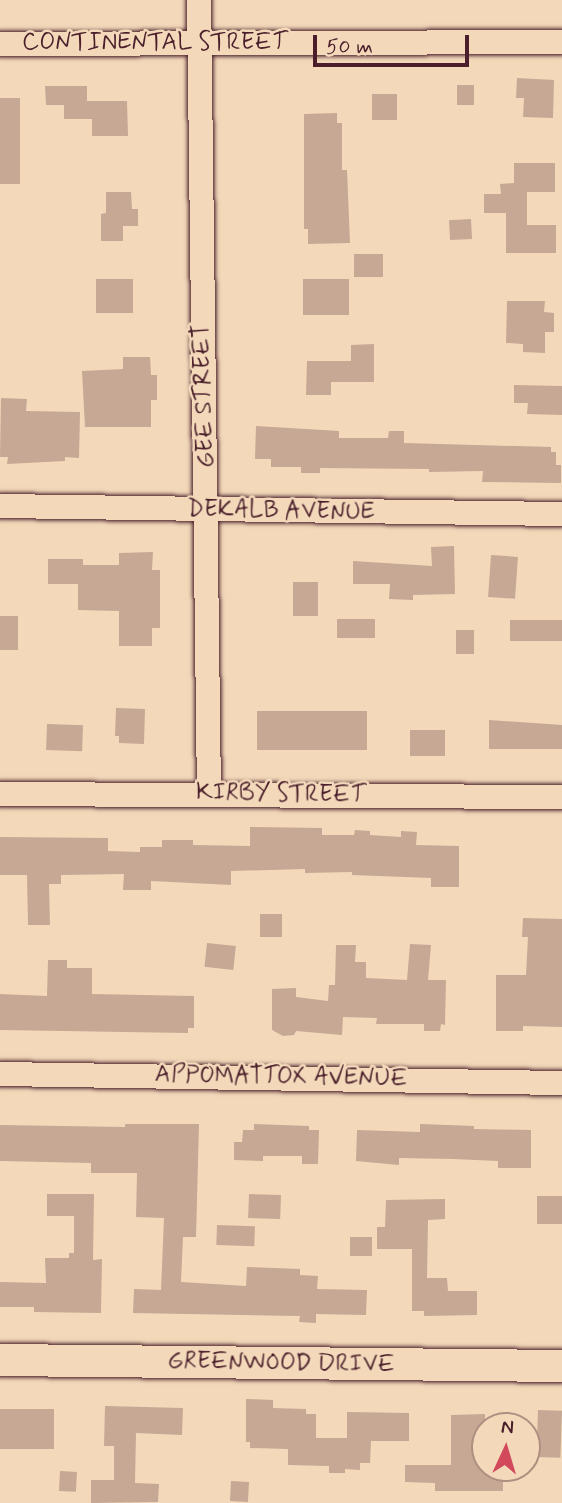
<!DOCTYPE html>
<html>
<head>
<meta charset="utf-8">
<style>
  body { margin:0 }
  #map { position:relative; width:562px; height:1503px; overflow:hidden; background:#f3d9ba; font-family:Mynerve,sans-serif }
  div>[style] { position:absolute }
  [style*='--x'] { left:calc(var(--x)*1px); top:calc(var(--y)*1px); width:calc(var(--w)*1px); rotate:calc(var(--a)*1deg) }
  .building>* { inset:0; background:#c6a894; transform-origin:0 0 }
  .roads { filter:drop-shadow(0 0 2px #4a1f2b) drop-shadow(0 0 2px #4a1f2b) }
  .minor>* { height:24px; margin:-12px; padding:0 12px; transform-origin:12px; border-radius:12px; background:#f3d9ba }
  .tertiary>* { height:32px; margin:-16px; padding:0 16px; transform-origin:16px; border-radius:16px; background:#f3d9ba }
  span { translate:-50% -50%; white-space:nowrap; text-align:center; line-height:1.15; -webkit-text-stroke:5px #f3d9ba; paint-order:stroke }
  .street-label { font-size:24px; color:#4a1f2b }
  .north { position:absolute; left:471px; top:1412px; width:70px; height:70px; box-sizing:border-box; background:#f3d9ba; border:2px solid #af8f81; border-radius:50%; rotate:4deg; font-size:19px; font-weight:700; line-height:28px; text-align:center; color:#4a1f2b }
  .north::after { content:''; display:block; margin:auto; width:24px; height:32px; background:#d1495b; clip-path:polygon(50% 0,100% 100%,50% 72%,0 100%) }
  .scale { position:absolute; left:313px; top:35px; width:156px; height:32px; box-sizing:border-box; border:4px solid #4a1f2b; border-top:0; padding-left:9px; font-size:21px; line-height:24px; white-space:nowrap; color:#4a1f2b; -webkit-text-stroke:5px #f3d9ba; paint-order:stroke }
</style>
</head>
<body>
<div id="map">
  <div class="building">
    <div style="clip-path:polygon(517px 78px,554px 80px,553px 118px,523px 117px,524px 98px,516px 98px)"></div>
    <div style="left:474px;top:85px;width:20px;height:17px;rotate:90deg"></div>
    <div style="clip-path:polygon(45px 86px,87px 86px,87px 101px,127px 101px,128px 136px,92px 136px,92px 119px,64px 119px,64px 105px,46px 105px)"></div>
    <div style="left:372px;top:94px;width:25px;height:26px"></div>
    <div style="left:0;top:98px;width:20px;height:86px"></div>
    <div style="clip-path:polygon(337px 113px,337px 123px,342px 123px,342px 170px,347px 170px,350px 243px,308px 244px,308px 229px,304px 229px,304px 114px)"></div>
    <div style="clip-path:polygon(514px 163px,555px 163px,555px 192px,527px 192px,527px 225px,556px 225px,556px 253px,506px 253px,506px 213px,484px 213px,484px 194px,501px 194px,500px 184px,514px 183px)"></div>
    <div style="clip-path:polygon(106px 192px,131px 192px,132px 209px,138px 209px,138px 226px,123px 226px,123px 241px,101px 241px,101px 214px,106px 213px)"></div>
    <div style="left:471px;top:219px;width:20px;height:22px;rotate:87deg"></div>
    <div style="left:383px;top:254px;width:23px;height:29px;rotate:90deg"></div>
    <div style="left:96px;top:279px;width:37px;height:34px"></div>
    <div style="left:303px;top:279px;width:46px;height:36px"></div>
    <div style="clip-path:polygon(507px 301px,545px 301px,544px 312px,554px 313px,554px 332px,545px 332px,545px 353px,523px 352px,523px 344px,506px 343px)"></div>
    <div style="clip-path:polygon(374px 344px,374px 382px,331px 382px,331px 395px,306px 395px,307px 361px,351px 361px,351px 345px)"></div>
    <div style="clip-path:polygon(123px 357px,150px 357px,151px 375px,157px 375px,157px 400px,151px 400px,151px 427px,85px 427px,82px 371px,123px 369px)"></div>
    <div style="clip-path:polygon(514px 385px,562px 386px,562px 415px,527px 414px,528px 403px,514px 403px)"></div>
    <div style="clip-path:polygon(1px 398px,27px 399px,26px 411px,80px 412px,79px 458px,65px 457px,65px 461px,7px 464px,8px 457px,0 457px)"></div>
    <div style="clip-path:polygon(256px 426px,339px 431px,339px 438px,388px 438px,389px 431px,404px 431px,404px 443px,551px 447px,551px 452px,556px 452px,556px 465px,561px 465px,561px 483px,482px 482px,483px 471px,429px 472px,429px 469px,320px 468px,320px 473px,301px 473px,301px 467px,271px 467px,271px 459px,255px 459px)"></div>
    <div style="clip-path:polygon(454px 546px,455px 594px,413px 595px,413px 600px,389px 599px,390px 584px,353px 584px,353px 561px,432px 566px,431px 547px)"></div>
    <div style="clip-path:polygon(153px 552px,152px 570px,160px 570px,160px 628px,152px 628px,152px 646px,119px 646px,119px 611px,78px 610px,78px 584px,48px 584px,48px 559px,83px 559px,83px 565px,119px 565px,119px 553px)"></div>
    <div style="left:491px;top:555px;width:27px;height:42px;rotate:4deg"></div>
    <div style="left:293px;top:582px;width:25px;height:34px"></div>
    <div style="left:0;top:616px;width:18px;height:34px"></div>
    <div style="left:337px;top:619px;width:38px;height:19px"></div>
    <div style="left:510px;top:620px;width:52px;height:21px"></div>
    <div style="left:456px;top:630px;width:18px;height:24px"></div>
    <div style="clip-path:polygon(116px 708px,145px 709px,144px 744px,119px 743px,119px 736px,115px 736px)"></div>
    <div style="left:257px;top:711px;width:110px;height:39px"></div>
    <div style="clip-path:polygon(489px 720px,562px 725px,562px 749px,489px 749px)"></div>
    <div style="left:47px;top:724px;width:36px;height:26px;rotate:2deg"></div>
    <div style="left:410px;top:730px;width:35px;height:26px"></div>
    <div style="clip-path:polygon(250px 827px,322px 828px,322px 835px,354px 835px,355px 830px,370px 831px,370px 835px,401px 837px,401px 831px,417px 832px,416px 845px,459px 846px,459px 887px,431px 887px,431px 878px,352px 875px,352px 872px,305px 873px,305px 869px,231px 871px,231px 885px,151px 881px,151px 890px,123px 890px,124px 874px,61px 875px,61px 884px,49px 884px,50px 925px,28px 925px,27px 875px,0 875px,0 837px,108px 838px,108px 851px,140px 852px,140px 847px,162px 847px,162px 840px,193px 840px,193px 845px,250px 846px)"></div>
    <div style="left:260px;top:914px;width:22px;height:23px"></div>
    <div style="clip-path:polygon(523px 918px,562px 919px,562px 1027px,523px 1026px,523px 1031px,496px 1031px,496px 975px,526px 975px,528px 937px,522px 937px)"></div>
    <div style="left:207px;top:943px;width:29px;height:24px;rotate:6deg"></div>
    <div style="clip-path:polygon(410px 944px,431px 945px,428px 980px,446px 980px,445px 1025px,441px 1024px,440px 1031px,424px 1031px,424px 1024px,376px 1024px,377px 1018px,343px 1017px,342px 1035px,296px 1031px,294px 1035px,283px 1036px,272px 1030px,272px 989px,296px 988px,296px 997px,328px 1001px,329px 985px,335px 985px,336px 945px,356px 945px,355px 962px,366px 962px,366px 978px,407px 980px)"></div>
    <div style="clip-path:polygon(48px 960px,67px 960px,67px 968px,92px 968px,92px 994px,194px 996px,194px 1028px,188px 1028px,188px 1033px,0 1030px,0 994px,47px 996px)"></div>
    <div style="clip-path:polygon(125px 1124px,199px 1124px,196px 1237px,183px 1237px,181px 1282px,246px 1286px,247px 1267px,300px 1269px,300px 1275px,318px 1276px,317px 1289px,367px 1290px,366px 1315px,316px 1314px,316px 1323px,299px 1322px,300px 1316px,133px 1313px,134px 1289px,161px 1290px,164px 1218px,136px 1217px,137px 1173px,91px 1173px,91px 1163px,0 1161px,0 1125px,125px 1127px)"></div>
    <div style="clip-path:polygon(254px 1124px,309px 1126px,309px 1130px,319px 1130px,318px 1164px,302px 1164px,302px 1156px,263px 1156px,263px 1161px,234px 1160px,234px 1142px,242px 1142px,243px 1130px,254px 1130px)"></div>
    <div style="clip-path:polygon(420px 1124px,474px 1126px,474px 1129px,531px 1130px,531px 1168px,498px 1168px,498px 1161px,453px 1159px,399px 1158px,399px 1165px,356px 1161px,357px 1130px,420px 1132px)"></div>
    <div style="clip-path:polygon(47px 1194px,94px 1194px,93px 1260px,102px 1259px,101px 1313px,34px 1312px,34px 1307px,0 1307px,0 1282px,46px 1283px,45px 1258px,69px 1258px,69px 1253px,74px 1253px,74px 1216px,47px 1216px)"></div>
    <div style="left:249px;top:1194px;width:32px;height:24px;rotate:2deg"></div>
    <div style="left:537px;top:1196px;width:25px;height:28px"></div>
    <div style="clip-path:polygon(445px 1199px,445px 1219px,428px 1220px,427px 1278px,447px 1278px,448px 1291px,477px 1291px,477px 1315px,424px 1316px,424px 1311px,412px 1311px,412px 1249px,377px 1249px,377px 1227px,385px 1227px,386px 1200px)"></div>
    <div style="left:217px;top:1225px;width:38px;height:20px;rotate:2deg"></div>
    <div style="left:350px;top:1237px;width:22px;height:19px"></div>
    <div style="clip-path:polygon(246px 1399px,273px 1400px,273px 1408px,306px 1409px,306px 1414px,316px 1414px,316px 1438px,347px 1438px,347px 1412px,409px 1413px,409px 1441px,371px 1441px,370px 1463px,360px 1463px,360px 1470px,345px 1469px,345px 1473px,329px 1473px,329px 1466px,288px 1465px,288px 1449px,250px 1448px,250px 1442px,246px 1442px)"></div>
    <div style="clip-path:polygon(105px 1406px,183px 1408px,182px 1435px,136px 1433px,135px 1483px,159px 1484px,158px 1502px,91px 1503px,91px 1480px,114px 1480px,114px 1446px,104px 1446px)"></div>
    <div style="left:54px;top:1409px;width:40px;height:54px;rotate:90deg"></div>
    <div style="left:538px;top:1410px;width:24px;height:47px;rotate:2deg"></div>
    <div style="clip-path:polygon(485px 1414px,485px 1468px,503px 1468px,503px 1491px,435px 1491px,435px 1483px,405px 1482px,405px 1465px,451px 1465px,451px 1415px)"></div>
    <div style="left:60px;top:1471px;width:17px;height:20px;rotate:3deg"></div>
    <div style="left:231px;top:1481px;width:18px;height:20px;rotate:3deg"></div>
  </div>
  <div class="roads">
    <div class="minor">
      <div style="--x:199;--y:0;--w:793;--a:89.28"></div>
      <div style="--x:0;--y:44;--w:562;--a:-0.2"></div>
      <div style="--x:0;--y:506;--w:562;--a:0.82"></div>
      <div style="--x:0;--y:794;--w:562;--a:0.31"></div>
      <div style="--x:0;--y:1074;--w:562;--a:0.92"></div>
    </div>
    <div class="tertiary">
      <div style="--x:0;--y:1360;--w:562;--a:0.61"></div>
    </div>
  </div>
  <div class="street-label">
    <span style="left:155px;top:43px">CONTINENTAL STREET</span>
    <span style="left:204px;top:396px;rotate:-92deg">GEE STREET</span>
    <span style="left:281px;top:511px;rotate:1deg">DEKALB AVENUE</span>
    <span style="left:281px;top:794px;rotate:1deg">KIRBY STREET</span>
    <span style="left:281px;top:1077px;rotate:1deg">APPOMATTOX AVENUE</span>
    <span style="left:281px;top:1363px;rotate:1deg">GREENWOOD DRIVE</span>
  </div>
  <div class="north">N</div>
  <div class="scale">50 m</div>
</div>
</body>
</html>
